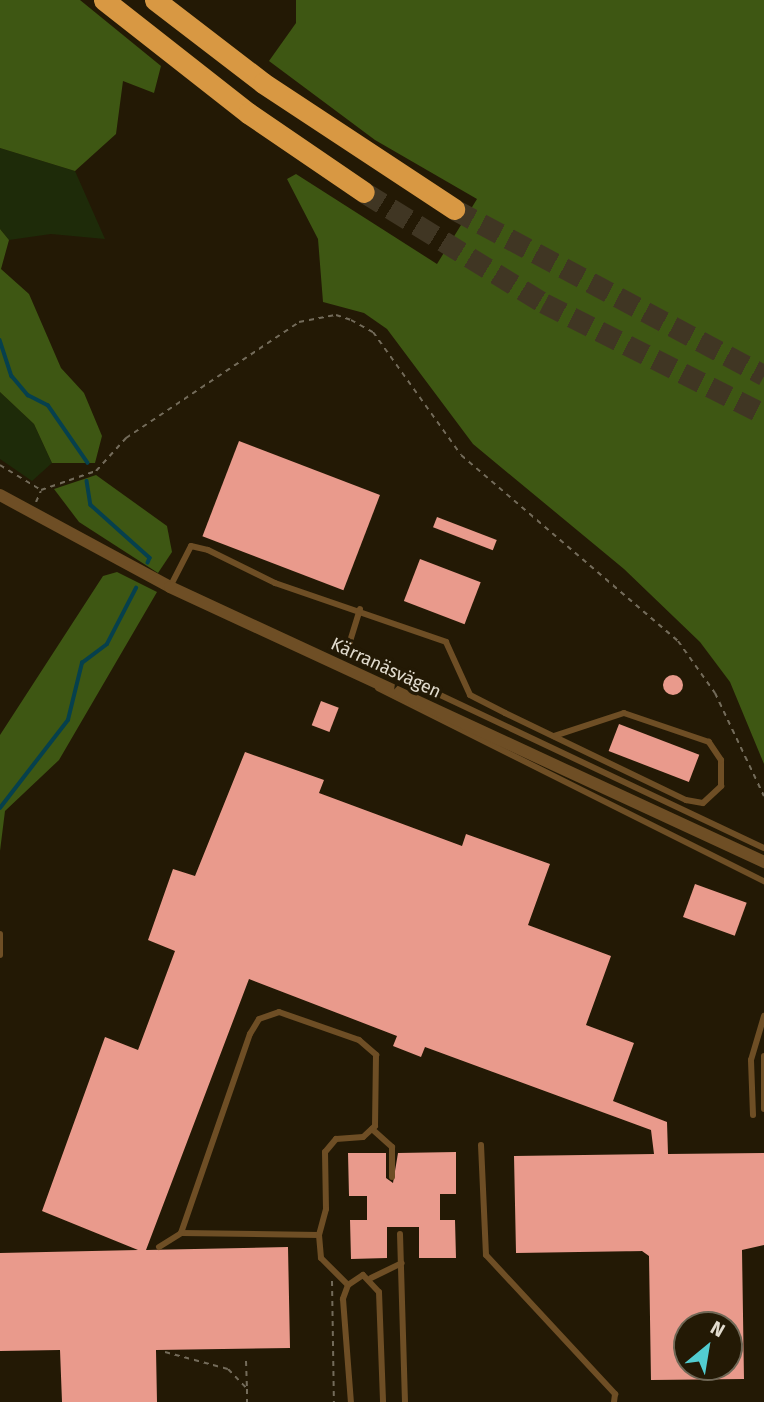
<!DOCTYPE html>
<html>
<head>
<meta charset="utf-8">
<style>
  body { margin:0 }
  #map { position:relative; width:764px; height:1402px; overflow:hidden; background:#231905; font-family:"Fira Sans",sans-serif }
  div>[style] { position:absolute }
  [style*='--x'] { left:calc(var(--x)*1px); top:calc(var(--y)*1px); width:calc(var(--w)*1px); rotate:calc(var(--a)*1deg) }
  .green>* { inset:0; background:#1e2b09 }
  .forest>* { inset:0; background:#3e5713 }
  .stream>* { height:3.5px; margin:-1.75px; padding:0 1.75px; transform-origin:1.75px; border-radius:1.75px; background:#06404d }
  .building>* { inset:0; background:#e99a8c; transform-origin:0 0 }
  .round { border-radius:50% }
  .motorway-tunnel>* { height:21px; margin-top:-10.5px; transform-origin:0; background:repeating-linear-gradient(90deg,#403623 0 21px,transparent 0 31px) }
  .path>* { height:2px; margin-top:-1px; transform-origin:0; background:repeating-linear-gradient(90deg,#736b5a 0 5px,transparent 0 10px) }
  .service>* { height:6px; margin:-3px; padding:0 3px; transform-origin:3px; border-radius:3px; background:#6e4e25 }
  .minor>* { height:12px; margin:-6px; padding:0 6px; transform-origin:6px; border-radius:6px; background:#6e4e25 }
  .motorway>* { height:21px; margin:-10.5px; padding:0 10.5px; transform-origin:10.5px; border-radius:10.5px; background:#d89843 }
  span { translate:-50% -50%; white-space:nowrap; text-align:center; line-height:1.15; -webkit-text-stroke:7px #231905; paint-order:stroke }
  .street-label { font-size:18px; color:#e2dccf }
  .north { position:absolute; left:673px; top:1311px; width:70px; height:70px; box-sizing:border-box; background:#231905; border:2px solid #6f6756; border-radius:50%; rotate:30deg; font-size:19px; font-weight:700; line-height:28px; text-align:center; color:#e2dccf }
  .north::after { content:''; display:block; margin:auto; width:24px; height:32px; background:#52ccd0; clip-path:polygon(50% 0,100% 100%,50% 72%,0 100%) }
</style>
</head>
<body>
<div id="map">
  <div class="green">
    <div style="clip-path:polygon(0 148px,75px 171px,105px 239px,51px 234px,9px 240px,0 229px)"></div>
    <div style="clip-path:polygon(0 392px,34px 424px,52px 463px,32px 481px,0 459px)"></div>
  </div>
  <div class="forest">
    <div style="clip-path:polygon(0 0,80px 0,161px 66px,154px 93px,123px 81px,116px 134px,75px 171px,0 148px)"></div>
    <div style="clip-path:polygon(296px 0,764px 0,764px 764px,730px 682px,700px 642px,624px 569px,473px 444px,387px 329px,364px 313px,323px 302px,318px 239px,287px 179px,296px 174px,437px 264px,477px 199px,375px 140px,269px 61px,296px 23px)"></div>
    <div style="clip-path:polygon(0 229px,9px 240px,1px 269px,29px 294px,61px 368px,84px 393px,102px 436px,95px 463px,52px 463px,34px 424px,0 392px)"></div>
    <div style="clip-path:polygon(96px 475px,167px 526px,172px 552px,158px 573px,79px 522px,54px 489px)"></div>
    <div style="clip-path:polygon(117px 572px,157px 592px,59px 760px,5px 811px,0 851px,0 735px,103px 576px)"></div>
  </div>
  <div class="stream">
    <div style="--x:0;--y:340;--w:38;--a:72"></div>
    <div style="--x:12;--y:376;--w:25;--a:50"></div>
    <div style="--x:28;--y:395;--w:22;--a:27"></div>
    <div style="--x:48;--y:405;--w:70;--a:55.4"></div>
    <div style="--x:87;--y:481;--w:24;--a:81"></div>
    <div style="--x:91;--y:505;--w:79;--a:41.9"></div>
    <div style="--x:150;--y:558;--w:5;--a:112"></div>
    <div style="--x:0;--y:808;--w:111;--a:-52.3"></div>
    <div style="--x:68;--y:720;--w:59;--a:-76.2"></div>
    <div style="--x:82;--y:663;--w:31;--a:-37"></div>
    <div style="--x:107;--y:644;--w:63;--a:-62.6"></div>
  </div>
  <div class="building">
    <div style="left:239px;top:441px;width:151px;height:102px;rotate:21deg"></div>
    <div style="left:437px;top:517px;width:64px;height:11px;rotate:21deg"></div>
    <div style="left:420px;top:559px;width:65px;height:45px;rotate:21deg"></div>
    <div class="round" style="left:663px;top:675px;width:20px;height:20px"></div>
    <div style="left:321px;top:701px;width:19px;height:26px;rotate:21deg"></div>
    <div style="left:619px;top:724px;width:86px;height:29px;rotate:21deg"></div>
    <div style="clip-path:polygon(evenodd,245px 752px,324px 780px,319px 793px,462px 846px,466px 834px,550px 864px,528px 925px,611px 956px,586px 1025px,634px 1043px,613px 1101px,667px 1122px,668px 1154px,764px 1153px,764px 1245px,742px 1250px,744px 1379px,651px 1380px,649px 1256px,642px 1251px,516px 1253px,514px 1156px,654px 1154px,651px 1130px,425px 1047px,421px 1057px,393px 1046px,397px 1036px,249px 979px,146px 1250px,288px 1247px,290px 1348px,156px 1350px,157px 1402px,62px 1402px,60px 1350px,0 1351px,0 1253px,138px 1250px,42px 1211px,105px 1037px,138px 1050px,175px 951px,148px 940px,173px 869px,195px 876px,245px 752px,687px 1325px,729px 1325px,729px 1367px,687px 1367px,687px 1325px)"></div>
    <div style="left:695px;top:884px;width:55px;height:35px;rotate:20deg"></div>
    <div style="clip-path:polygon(456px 1152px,456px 1194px,440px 1194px,440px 1220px,455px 1220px,456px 1258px,419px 1258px,419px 1227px,387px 1227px,387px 1258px,351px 1259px,350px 1220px,367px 1220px,367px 1196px,349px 1196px,348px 1153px,386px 1153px,386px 1178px,393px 1183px,398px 1153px)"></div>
  </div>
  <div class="motorway-tunnel">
    <div style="--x:364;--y:192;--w:211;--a:31.7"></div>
    <div style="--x:544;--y:303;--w:246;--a:26.8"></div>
    <div style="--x:454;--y:209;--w:352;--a:28.2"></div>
  </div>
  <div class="path">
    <div style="--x:0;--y:465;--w:48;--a:31.4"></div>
    <div style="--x:41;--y:490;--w:58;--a:-19.1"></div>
    <div style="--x:96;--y:471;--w:45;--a:-47.7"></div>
    <div style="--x:126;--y:438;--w:208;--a:-33.8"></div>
    <div style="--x:299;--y:322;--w:38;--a:-11"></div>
    <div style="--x:336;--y:315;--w:16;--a:18"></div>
    <div style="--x:351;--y:320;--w:25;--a:29"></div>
    <div style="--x:373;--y:332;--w:151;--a:54.4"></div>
    <div style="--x:461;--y:455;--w:286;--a:40.6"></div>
    <div style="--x:678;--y:641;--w:64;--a:54.6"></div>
    <div style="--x:715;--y:693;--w:114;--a:64.6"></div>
    <div style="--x:36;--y:502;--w:12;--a:-66"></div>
    <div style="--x:332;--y:1281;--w:121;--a:89.1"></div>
    <div style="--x:165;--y:1352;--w:65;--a:15.1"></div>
    <div style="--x:228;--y:1369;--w:28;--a:46"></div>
    <div style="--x:247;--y:1389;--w:13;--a:90"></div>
    <div style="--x:246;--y:1361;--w:27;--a:88"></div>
  </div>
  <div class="service">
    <div style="--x:170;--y:587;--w:46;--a:-62.9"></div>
    <div style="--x:191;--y:546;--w:17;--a:13"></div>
    <div style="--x:208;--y:550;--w:75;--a:26.2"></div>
    <div style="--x:275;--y:583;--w:181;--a:19"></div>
    <div style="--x:446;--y:642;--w:58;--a:65.6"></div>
    <div style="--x:470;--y:695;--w:39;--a:27"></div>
    <div style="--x:505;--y:713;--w:201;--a:25.7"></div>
    <div style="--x:686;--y:800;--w:17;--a:10"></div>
    <div style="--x:703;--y:803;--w:25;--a:-43"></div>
    <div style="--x:721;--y:786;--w:26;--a:-90"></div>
    <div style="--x:721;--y:760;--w:22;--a:-124"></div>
    <div style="--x:709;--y:742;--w:90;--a:-161.2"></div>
    <div style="--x:624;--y:713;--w:74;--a:161.8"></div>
    <div style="--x:360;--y:609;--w:44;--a:107.2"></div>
    <div style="--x:347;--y:651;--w:461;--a:25.3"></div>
    <div style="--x:378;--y:688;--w:432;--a:26.6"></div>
    <div style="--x:0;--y:934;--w:21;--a:90"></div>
    <div style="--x:764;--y:1056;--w:53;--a:90"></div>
    <div style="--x:753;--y:1115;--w:55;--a:-92.1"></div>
    <div style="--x:751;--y:1060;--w:46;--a:-73.5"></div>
    <div style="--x:372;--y:1129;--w:27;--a:42"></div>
    <div style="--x:392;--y:1147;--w:30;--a:90"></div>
    <div style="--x:481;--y:1145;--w:110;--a:87.4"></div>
    <div style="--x:486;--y:1255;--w:190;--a:47.1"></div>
    <div style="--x:615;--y:1394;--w:8;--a:97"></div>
    <div style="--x:181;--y:1233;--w:138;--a:0.8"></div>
    <div style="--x:319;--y:1235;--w:23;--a:85"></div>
    <div style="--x:321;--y:1258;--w:38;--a:45"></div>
    <div style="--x:348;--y:1285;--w:15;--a:110"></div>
    <div style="--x:343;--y:1299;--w:103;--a:85.6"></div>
    <div style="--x:400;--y:1234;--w:168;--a:88.3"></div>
    <div style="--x:159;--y:1247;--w:26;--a:-32"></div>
    <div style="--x:181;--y:1233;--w:211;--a:-70.9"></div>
    <div style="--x:250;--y:1034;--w:17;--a:-59"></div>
    <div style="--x:259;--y:1019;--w:21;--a:-19"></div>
    <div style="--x:279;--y:1012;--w:85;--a:19.3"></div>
    <div style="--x:359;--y:1040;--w:23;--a:41"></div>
    <div style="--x:376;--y:1055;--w:71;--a:90.8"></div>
    <div style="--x:375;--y:1126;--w:16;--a:137"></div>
    <div style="--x:363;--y:1137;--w:27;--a:176"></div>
    <div style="--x:336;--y:1139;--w:17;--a:130"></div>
    <div style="--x:325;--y:1152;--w:57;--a:89"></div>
    <div style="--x:326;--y:1209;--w:27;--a:105"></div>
    <div style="--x:371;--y:1278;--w:34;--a:-26"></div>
    <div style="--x:348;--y:1285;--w:18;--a:-34"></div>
    <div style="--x:363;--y:1275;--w:23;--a:47"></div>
    <div style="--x:379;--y:1292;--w:110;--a:87.9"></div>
  </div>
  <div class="minor">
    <div style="--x:0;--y:495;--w:193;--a:28.4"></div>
    <div style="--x:170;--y:587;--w:655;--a:24.84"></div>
  </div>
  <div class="motorway">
    <div style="--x:104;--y:0;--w:183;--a:38.1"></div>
    <div style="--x:248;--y:113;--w:140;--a:34.3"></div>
    <div style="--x:155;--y:0;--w:136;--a:37.5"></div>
    <div style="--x:263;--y:83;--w:229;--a:33.4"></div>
  </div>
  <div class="street-label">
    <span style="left:386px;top:668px;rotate:25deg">Kärranäsvägen</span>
  </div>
  <div class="north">N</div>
</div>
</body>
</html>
